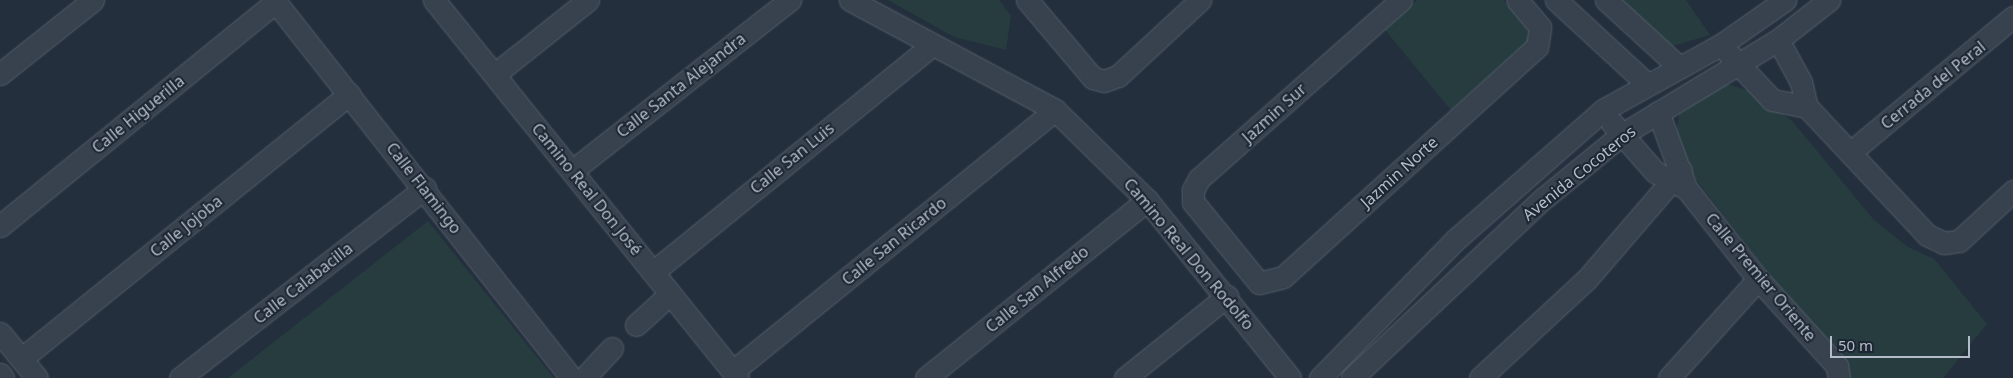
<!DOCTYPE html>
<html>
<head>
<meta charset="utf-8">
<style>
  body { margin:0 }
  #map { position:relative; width:2013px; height:378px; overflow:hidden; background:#242f3e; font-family:"Noto Sans",sans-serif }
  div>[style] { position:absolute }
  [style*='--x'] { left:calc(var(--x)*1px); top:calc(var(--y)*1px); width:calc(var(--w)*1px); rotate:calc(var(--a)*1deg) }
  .green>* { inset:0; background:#263c3f }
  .roads { filter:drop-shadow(0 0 1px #565f6c) drop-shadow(0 0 1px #565f6c) }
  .minor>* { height:21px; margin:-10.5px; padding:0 10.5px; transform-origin:10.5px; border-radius:10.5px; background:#38414e }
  span { translate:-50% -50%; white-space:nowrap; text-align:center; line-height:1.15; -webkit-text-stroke:4px #1d2633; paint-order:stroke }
  .street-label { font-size:16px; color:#b4bcc9 }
  .scale { position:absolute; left:1830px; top:336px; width:140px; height:22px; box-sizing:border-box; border:2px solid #b4bcc9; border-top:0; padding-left:6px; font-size:15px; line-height:18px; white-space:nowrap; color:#b4bcc9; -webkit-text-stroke:4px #1d2633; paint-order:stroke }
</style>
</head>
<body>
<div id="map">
  <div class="green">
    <div style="clip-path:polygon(888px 0,999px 0,1011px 16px,1006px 50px,954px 37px)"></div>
    <div style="clip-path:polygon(1417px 0,1503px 0,1526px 25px,1529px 40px,1451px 110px,1385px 30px)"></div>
    <div style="clip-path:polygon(1616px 0,1686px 0,1710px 35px,1669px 47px)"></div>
    <div style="clip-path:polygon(1724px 83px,1757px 93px,1793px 122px,1874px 220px,1908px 247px,1934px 259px,1987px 324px,1943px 378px,1850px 378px,1694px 177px,1676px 137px,1679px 114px)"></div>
    <div style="clip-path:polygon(428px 221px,554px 378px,228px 378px)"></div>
  </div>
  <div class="roads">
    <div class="minor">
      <div style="--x:274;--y:0;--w:481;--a:51.8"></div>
      <div style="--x:434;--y:0;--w:485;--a:51.2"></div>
      <div style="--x:850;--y:0;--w:233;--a:28.2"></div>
      <div style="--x:1055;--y:110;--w:129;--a:44.4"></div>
      <div style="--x:1147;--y:200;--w:228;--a:51.2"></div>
      <div style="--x:1027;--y:0;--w:102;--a:49.8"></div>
      <div style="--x:1093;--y:78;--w:11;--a:15"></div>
      <div style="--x:1104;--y:81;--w:15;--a:-20"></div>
      <div style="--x:1118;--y:76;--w:112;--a:-42.8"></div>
      <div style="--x:1401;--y:0;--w:270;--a:138.5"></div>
      <div style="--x:1199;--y:179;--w:13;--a:119"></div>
      <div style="--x:1193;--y:190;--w:12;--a:90"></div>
      <div style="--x:1193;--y:202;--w:104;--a:50.8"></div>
      <div style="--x:1259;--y:283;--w:25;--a:-14"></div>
      <div style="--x:1283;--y:277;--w:343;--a:-42.2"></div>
      <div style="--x:1537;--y:47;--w:20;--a:-81"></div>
      <div style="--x:1540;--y:27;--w:35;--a:-130"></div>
      <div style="--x:1556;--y:0;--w:124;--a:42.7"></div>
      <div style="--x:1606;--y:0;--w:98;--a:42.5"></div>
      <div style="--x:1778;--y:40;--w:48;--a:61.3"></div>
      <div style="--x:1801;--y:82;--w:26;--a:77"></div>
      <div style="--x:1807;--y:107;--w:175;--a:46.8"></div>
      <div style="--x:1927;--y:235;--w:19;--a:25"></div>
      <div style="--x:1944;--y:243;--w:15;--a:-8"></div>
      <div style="--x:1959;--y:241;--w:74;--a:-42.8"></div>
      <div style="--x:1729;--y:54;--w:63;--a:46.9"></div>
      <div style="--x:1772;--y:100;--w:36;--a:11"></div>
      <div style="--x:0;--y:74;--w:119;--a:-38.5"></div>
      <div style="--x:495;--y:74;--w:119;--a:-38.5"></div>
      <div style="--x:1658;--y:112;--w:81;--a:69.8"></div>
      <div style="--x:1686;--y:188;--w:116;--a:51.6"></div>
      <div style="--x:1758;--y:279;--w:118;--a:47.8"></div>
      <div style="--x:1837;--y:366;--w:12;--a:81"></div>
      <div style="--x:1612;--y:123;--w:65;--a:48.7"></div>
      <div style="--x:1655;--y:172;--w:30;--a:28"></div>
      <div style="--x:1852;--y:151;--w:209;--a:-39.8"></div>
      <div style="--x:573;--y:170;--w:276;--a:-38.1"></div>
      <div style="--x:0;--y:226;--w:355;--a:-39.1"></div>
      <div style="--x:653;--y:272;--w:360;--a:-39.1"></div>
      <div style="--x:636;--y:325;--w:46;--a:-42.4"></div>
      <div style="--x:0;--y:333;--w:58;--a:50.6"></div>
      <div style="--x:21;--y:359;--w:422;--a:-38.9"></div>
      <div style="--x:733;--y:371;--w:414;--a:-39"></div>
      <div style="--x:0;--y:374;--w:5;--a:53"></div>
      <div style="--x:180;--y:378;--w:310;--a:-37.8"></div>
      <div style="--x:584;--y:378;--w:41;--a:-47"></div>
      <div style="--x:926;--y:378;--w:284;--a:-38.8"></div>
      <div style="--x:1125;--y:378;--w:131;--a:-38.8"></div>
      <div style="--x:1320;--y:378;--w:192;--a:-45.6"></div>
      <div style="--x:1454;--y:241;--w:198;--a:-41.3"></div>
      <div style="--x:1603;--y:110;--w:136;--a:-29"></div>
      <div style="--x:1722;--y:44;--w:77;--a:-34.9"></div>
      <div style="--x:1352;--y:378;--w:263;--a:-43.2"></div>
      <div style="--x:1544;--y:198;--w:99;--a:-39.3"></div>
      <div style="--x:1621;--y:135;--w:184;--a:-31.2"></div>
      <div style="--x:1778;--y:40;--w:65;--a:-38.1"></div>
      <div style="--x:1480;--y:378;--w:144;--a:-42.8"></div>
      <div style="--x:1586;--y:280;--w:145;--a:-49.2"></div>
      <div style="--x:1669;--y:378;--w:133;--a:-48"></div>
    </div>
  </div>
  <div class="street-label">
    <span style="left:681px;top:85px;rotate:-38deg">Calle Santa Alejandra</span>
    <span style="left:1933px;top:85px;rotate:-39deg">Cerrada del Peral</span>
    <span style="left:1274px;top:113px;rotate:-42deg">Jazmin Sur</span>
    <span style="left:138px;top:114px;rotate:-39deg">Calle Higuerilla</span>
    <span style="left:792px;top:158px;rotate:-39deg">Calle San Luis</span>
    <span style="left:1399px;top:172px;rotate:-42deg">Jazmin Norte</span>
    <span style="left:1579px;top:173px;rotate:-39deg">Avenida Cocoteros</span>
    <span style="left:424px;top:188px;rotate:52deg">Calle Flamingo</span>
    <span style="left:587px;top:189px;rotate:51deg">Camino Real Don José</span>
    <span style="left:186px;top:226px;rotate:-39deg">Calle Jojoba</span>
    <span style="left:894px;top:241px;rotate:-39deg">Calle San Ricardo</span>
    <span style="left:1189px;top:254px;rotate:50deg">Camino Real Don Rodolfo</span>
    <span style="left:1761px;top:277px;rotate:50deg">Calle Premier Oriente</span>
    <span style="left:303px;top:283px;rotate:-38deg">Calle Calabacilla</span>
    <span style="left:1037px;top:289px;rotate:-39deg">Calle San Alfredo</span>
  </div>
  <div class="scale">50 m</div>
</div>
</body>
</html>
